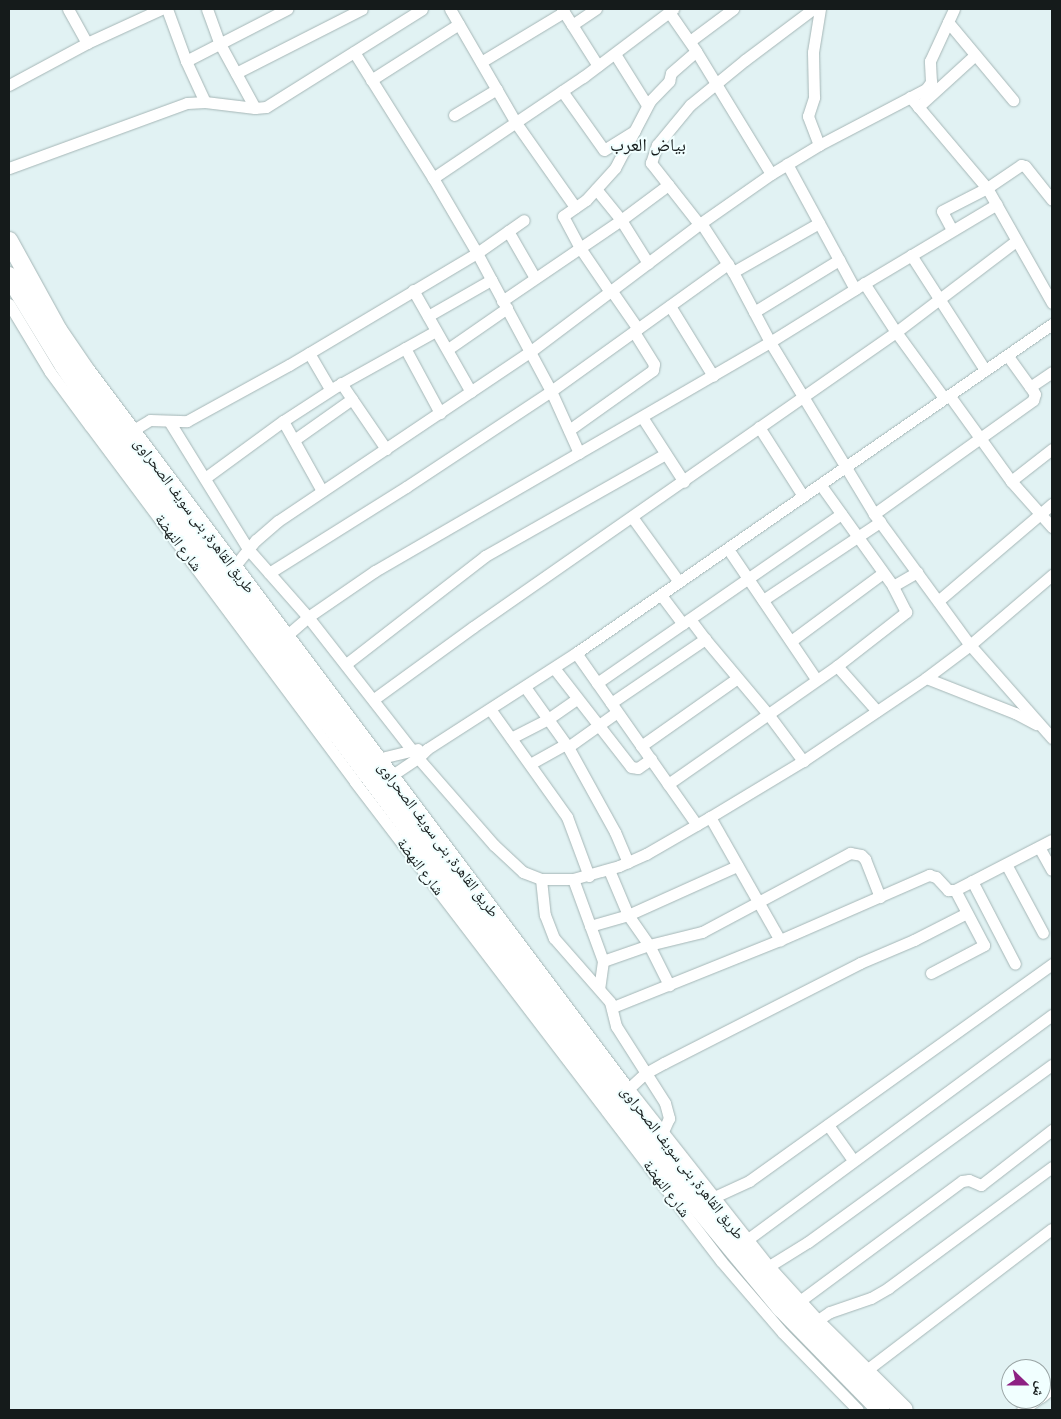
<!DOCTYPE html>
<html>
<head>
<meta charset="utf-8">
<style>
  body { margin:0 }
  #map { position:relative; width:1061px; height:1419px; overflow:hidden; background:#e1f2f3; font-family:"Source Sans 3","Noto Naskh Arabic",sans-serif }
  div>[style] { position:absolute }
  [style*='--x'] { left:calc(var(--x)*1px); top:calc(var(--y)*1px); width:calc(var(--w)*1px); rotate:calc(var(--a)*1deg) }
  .roads { filter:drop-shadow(0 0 1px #a5b6b6) drop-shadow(0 0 1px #a5b6b6) }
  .street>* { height:11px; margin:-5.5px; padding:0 5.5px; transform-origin:5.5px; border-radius:5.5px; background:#fff }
  .primary>* { height:18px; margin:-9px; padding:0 9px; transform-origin:9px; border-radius:9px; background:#fff }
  span { translate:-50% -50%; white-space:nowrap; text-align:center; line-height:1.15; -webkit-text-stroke:4px #f1ffff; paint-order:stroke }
  .street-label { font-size:15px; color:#151b1b }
  .quarter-label { font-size:18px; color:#151b1b }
  .frame { position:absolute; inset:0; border:10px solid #151b1b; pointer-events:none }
  .north { position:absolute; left:1001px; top:1359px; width:50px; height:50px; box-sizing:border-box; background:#f1ffff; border:1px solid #99a4a4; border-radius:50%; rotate:112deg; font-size:14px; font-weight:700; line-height:20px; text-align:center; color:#151b1b }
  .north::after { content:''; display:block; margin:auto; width:18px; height:22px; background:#8d2083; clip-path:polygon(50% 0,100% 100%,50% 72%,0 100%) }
</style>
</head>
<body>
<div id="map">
  <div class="roads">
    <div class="street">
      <div style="--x:68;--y:9;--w:39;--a:61"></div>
      <div style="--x:167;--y:9;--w:55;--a:69.9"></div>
      <div style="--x:186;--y:61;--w:45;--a:65.1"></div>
      <div style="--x:207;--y:9;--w:37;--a:70"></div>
      <div style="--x:220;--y:44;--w:73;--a:61.3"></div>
      <div style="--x:450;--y:9;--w:132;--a:59.9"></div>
      <div style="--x:516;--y:123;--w:103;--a:54.9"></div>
      <div style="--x:562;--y:9;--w:67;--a:57.7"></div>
      <div style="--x:669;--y:12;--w:47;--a:55.3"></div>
      <div style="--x:696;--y:51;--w:144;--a:58.6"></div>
      <div style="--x:948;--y:22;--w:102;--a:50.2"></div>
      <div style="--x:572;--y:25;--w:29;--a:-34"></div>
      <div style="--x:690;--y:41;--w:54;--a:-36.7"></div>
      <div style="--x:354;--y:52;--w:149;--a:57.9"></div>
      <div style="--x:433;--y:178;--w:87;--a:59.6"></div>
      <div style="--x:477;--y:253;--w:157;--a:61.8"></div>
      <div style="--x:551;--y:391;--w:68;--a:65.7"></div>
      <div style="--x:615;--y:54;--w:60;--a:57.9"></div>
      <div style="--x:186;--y:61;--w:114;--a:-27.2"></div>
      <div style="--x:481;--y:62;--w:97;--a:-31.1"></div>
      <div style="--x:236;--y:73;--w:141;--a:-26.9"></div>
      <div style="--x:371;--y:80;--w:104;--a:-32.5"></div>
      <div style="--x:9;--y:85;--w:89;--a:-28.3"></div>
      <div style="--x:87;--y:43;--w:81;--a:-24.7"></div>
      <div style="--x:562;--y:91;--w:72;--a:54.6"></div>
      <div style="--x:604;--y:150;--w:36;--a:-32"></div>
      <div style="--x:910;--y:97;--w:119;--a:49.8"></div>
      <div style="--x:987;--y:188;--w:132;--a:60.5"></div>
      <div style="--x:918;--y:107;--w:77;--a:-42.4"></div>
      <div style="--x:454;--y:115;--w:50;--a:-31.2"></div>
      <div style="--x:819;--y:145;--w:31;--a:-111"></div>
      <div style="--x:808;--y:116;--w:20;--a:-72"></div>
      <div style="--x:814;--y:97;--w:45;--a:-91.3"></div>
      <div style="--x:813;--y:52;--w:44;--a:-80.8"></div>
      <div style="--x:787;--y:164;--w:142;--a:61.5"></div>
      <div style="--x:9;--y:168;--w:189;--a:-20.1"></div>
      <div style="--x:187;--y:103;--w:18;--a:-3"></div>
      <div style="--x:205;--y:102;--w:50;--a:6.8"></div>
      <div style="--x:255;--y:108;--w:11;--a:-5"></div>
      <div style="--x:266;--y:107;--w:184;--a:-32.1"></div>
      <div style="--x:433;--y:178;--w:181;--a:-34"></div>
      <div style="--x:583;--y:77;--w:113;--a:-37.1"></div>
      <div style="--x:596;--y:189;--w:40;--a:51"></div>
      <div style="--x:621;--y:220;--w:51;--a:57.9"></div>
      <div style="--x:701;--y:223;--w:59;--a:56.9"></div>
      <div style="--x:733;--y:272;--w:79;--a:62.1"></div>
      <div style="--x:770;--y:342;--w:201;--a:58.8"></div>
      <div style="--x:874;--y:514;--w:162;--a:53.8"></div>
      <div style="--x:970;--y:645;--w:124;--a:48.6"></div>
      <div style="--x:699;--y:224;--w:78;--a:-128.2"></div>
      <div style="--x:651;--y:163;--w:19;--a:-72"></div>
      <div style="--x:657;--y:145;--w:52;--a:-50.5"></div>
      <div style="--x:690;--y:105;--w:71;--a:-39.3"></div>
      <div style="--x:745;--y:60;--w:85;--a:-36.9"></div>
      <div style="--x:952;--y:230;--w:21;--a:-118"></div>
      <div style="--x:942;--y:211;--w:51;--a:-27.1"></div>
      <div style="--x:987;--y:188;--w:41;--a:-34.1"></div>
      <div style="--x:1021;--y:165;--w:4;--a:14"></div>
      <div style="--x:1025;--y:166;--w:43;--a:51.5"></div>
      <div style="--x:508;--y:231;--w:54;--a:60.1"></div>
      <div style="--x:911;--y:255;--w:137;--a:57.2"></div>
      <div style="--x:733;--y:272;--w:99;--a:-29.7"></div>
      <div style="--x:864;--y:283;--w:59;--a:56.9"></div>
      <div style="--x:896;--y:332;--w:82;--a:54"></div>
      <div style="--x:413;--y:290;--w:117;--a:60.4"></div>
      <div style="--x:611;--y:290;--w:47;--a:55.3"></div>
      <div style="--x:610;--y:292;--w:53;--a:-124.3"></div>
      <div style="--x:580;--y:248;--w:36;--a:-118"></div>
      <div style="--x:563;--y:216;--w:28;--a:-35"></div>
      <div style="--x:586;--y:200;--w:43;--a:-47.8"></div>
      <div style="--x:615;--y:168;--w:76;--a:-62.4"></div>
      <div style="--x:650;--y:101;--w:28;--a:-46"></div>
      <div style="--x:669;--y:81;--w:8;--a:-76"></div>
      <div style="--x:671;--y:73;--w:33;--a:-41"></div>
      <div style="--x:502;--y:301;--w:144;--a:-34.2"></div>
      <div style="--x:621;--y:220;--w:59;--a:-36.7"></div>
      <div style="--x:9;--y:304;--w:79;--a:58.9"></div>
      <div style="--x:50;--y:372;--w:67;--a:53.5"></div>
      <div style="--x:90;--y:426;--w:444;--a:53.3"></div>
      <div style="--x:355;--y:782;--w:603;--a:52.62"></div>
      <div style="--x:721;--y:1261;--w:95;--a:49.3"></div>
      <div style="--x:783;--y:1333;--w:107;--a:45.8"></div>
      <div style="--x:670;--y:306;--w:82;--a:58.4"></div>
      <div style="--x:754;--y:312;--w:100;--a:-31.5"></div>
      <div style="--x:428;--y:316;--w:73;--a:-29.7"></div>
      <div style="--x:405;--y:348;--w:74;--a:61.7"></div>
      <div style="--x:448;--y:349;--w:72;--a:-34.8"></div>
      <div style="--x:309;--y:353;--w:42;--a:59.7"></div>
      <div style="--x:341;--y:383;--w:80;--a:55.7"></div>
      <div style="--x:1030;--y:387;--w:27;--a:-34"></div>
      <div style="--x:949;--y:395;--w:106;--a:54.2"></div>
      <div style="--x:1011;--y:481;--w:62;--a:48.3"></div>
      <div style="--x:642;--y:417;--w:77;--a:57.1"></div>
      <div style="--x:169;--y:421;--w:150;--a:58.3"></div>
      <div style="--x:248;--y:549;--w:91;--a:48.6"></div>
      <div style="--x:308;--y:617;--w:179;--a:52"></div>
      <div style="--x:418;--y:758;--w:116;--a:48.9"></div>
      <div style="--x:494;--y:845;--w:40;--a:43"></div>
      <div style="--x:523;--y:872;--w:19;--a:21"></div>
      <div style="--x:541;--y:879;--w:32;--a:0"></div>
      <div style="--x:573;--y:879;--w:48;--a:-15.8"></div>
      <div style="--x:619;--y:866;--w:30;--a:-24"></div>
      <div style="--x:646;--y:854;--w:74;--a:-30"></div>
      <div style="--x:710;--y:817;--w:109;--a:-31.1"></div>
      <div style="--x:803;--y:761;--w:148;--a:-34"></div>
      <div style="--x:926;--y:678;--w:55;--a:-36.9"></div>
      <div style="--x:970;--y:645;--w:108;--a:-40.5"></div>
      <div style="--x:283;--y:421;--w:80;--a:60.9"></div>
      <div style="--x:759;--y:427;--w:82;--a:57.5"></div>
      <div style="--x:569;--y:430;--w:103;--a:-35.5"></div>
      <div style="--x:653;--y:370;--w:6;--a:-81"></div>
      <div style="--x:654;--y:364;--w:38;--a:-122"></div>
      <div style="--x:130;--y:432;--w:23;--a:-31"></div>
      <div style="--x:150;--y:420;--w:37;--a:2"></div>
      <div style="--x:187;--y:421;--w:116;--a:-28.8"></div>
      <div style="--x:289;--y:365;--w:219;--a:-30.8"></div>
      <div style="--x:477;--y:253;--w:57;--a:-35.1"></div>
      <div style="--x:294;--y:440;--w:71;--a:-35.3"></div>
      <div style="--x:205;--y:478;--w:97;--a:-36.2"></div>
      <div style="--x:283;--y:421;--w:64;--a:-32.9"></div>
      <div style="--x:337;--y:386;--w:113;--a:-29.1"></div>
      <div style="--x:1011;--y:481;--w:52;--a:-38"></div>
      <div style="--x:874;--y:514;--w:196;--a:-35.6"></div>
      <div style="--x:1033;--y:400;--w:6;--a:-72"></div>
      <div style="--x:1035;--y:394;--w:4;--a:-124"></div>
      <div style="--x:1033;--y:391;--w:44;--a:-125.8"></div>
      <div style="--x:632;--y:517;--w:80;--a:54.1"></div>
      <div style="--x:728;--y:549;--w:157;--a:55.9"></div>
      <div style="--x:233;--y:568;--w:36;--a:-51"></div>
      <div style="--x:256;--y:540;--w:29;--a:-41"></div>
      <div style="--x:278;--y:521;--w:305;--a:-33.9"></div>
      <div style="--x:531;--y:351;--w:213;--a:-37"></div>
      <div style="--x:701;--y:223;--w:85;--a:-35"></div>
      <div style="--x:771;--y:174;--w:56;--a:-31.1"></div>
      <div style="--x:819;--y:145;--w:121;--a:-27.6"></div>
      <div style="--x:926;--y:89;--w:9;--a:-54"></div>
      <div style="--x:931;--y:82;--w:21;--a:-93"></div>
      <div style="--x:930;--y:61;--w:57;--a:-65.2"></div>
      <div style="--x:269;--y:573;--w:162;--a:-32.1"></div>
      <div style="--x:406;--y:487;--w:174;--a:-33.5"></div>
      <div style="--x:551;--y:391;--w:218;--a:-35.7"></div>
      <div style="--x:893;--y:586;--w:28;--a:-30"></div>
      <div style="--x:661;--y:595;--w:36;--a:53"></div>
      <div style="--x:763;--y:600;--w:141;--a:-33.7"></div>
      <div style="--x:938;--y:601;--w:150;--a:-40.4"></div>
      <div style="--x:285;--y:637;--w:30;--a:-41"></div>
      <div style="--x:308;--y:617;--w:81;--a:-34.5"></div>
      <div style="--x:375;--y:571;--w:457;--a:-30.1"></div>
      <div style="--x:770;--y:342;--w:100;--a:-31.9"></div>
      <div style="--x:855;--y:289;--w:165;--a:-30.9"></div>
      <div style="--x:705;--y:639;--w:98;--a:50"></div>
      <div style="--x:768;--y:714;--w:59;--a:53.3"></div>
      <div style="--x:791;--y:641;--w:114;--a:-36.5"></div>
      <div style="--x:576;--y:653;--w:210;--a:54.9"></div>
      <div style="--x:346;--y:664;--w:176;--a:-37.8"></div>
      <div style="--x:485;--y:556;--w:207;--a:-29.5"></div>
      <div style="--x:837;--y:666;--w:60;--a:48.4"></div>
      <div style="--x:554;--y:668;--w:125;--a:52.1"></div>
      <div style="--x:631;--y:767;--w:7;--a:8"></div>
      <div style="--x:638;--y:768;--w:16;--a:-35"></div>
      <div style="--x:926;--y:678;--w:96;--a:21.5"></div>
      <div style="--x:1015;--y:713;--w:24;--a:28"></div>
      <div style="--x:597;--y:683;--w:297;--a:-34.7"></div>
      <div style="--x:525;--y:687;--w:74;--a:54.4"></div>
      <div style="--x:568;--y:747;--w:97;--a:61.1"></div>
      <div style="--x:615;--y:832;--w:33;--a:67"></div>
      <div style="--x:374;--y:699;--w:122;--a:-36"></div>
      <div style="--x:473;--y:627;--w:516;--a:-34.89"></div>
      <div style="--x:896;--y:332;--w:151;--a:-37.2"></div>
      <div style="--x:611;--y:703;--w:114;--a:-34.2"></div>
      <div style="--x:705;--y:639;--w:25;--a:-127"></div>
      <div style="--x:490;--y:709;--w:133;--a:54.5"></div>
      <div style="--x:567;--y:817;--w:63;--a:69.6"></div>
      <div style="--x:511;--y:738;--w:42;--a:-27.2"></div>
      <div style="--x:548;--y:719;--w:35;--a:-35"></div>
      <div style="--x:641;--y:746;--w:116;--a:-35.2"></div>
      <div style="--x:568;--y:747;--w:60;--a:-35.5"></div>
      <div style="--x:373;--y:760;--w:46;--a:-13.7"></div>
      <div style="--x:530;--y:764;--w:41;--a:-29.1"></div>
      <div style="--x:385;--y:780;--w:40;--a:-34"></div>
      <div style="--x:418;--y:758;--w:13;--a:-45"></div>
      <div style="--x:427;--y:749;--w:177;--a:-32.8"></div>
      <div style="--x:576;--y:653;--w:579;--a:-34.65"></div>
      <div style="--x:668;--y:784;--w:206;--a:-34.9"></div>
      <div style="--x:837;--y:666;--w:88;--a:-38"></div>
      <div style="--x:906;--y:612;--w:29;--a:-117"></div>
      <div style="--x:893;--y:586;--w:125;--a:-125.6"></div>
      <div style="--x:710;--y:817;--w:142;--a:60.4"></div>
      <div style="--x:1039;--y:847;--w:26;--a:61"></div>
      <div style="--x:1006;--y:864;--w:78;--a:61.8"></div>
      <div style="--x:609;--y:870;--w:49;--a:67.1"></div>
      <div style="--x:628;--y:915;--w:37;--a:55"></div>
      <div style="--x:649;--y:945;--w:45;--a:63.4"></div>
      <div style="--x:541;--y:879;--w:36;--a:84"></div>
      <div style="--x:545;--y:915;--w:25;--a:69"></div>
      <div style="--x:554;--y:938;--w:85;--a:48.8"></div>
      <div style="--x:610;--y:1002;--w:25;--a:76"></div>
      <div style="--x:616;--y:1026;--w:91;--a:57.5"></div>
      <div style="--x:665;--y:1103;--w:16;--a:75"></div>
      <div style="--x:669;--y:1118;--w:20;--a:114"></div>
      <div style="--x:573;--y:879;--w:87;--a:69.9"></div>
      <div style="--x:603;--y:961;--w:27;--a:98"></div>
      <div style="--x:972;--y:881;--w:93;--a:62.6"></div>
      <div style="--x:590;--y:926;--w:40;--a:-16"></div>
      <div style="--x:628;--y:915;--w:120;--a:-24.2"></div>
      <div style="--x:603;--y:961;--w:49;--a:-19.2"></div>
      <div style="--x:649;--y:945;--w:55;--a:-13.8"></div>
      <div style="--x:702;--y:932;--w:168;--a:-28.1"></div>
      <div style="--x:850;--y:853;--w:11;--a:10"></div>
      <div style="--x:861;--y:855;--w:6;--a:45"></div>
      <div style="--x:865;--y:859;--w:41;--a:68.5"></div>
      <div style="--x:931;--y:973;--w:60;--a:-27.8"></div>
      <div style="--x:984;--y:945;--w:62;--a:-117.8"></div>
      <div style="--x:613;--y:1007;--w:180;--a:-21.9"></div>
      <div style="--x:780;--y:940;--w:163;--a:-23.6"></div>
      <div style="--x:929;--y:875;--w:7;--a:16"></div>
      <div style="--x:936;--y:877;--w:18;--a:47"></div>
      <div style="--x:948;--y:890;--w:7;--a:0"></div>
      <div style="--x:955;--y:890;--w:109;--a:-27.3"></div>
      <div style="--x:626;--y:1091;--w:25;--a:-43"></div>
      <div style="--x:644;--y:1074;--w:23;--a:-29"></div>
      <div style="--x:664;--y:1063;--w:220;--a:-27"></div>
      <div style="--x:860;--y:963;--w:59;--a:-23.1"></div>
      <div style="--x:914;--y:940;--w:59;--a:-27"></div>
      <div style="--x:828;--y:1125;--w:43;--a:54.5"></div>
      <div style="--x:710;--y:1199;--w:43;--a:-24.8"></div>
      <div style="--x:749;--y:1181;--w:373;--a:-35.6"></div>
      <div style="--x:744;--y:1242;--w:383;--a:-36.4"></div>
      <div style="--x:766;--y:1268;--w:49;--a:-31.8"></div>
      <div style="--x:808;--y:1242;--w:301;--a:-36"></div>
      <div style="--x:797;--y:1303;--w:205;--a:-36.5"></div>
      <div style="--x:962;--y:1181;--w:7;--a:-8"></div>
      <div style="--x:969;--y:1180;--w:13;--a:23"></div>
      <div style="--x:981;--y:1185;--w:90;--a:-37.8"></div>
      <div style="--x:815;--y:1322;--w:18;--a:-34"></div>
      <div style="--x:830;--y:1312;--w:43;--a:-18.9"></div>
      <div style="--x:871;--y:1298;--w:20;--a:-30"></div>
      <div style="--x:888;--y:1288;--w:204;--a:-36.4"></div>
      <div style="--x:864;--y:1372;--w:236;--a:-37.3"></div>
      <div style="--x:1041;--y:1397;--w:14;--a:-39"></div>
      <div style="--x:1022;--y:1410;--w:19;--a:-35"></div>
    </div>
    <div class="primary">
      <div style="--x:9;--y:241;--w:102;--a:61.2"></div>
      <div style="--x:58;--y:330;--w:50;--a:55.7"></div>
      <div style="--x:86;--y:371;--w:900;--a:53.13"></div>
      <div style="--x:626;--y:1091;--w:226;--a:51.7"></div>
      <div style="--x:766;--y:1268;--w:73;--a:47.8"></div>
      <div style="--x:815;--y:1322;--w:125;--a:44.7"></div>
      <div style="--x:9;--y:276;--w:105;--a:58.6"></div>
      <div style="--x:64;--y:366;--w:47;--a:56.3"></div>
      <div style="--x:90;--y:405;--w:933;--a:53.06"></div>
      <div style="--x:651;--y:1151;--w:204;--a:50.4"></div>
      <div style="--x:781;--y:1308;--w:143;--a:45.6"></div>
    </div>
  </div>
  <div class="street-label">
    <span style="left:194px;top:516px;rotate:53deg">طريق القاهرة, بنى سويف الصحراوى</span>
    <span style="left:178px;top:543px;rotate:53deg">شارع النهضة</span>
    <span style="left:438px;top:840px;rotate:53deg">طريق القاهرة, بنى سويف الصحراوى</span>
    <span style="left:420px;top:867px;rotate:53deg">شارع النهضة</span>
    <span style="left:682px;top:1163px;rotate:52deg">طريق القاهرة, بنى سويف الصحراوى</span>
    <span style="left:666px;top:1189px;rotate:53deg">شارع النهضة</span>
  </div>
  <div class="quarter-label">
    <span style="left:648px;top:146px">بياض العرب</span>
  </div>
  <div class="frame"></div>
  <div class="north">ش</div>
</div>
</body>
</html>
